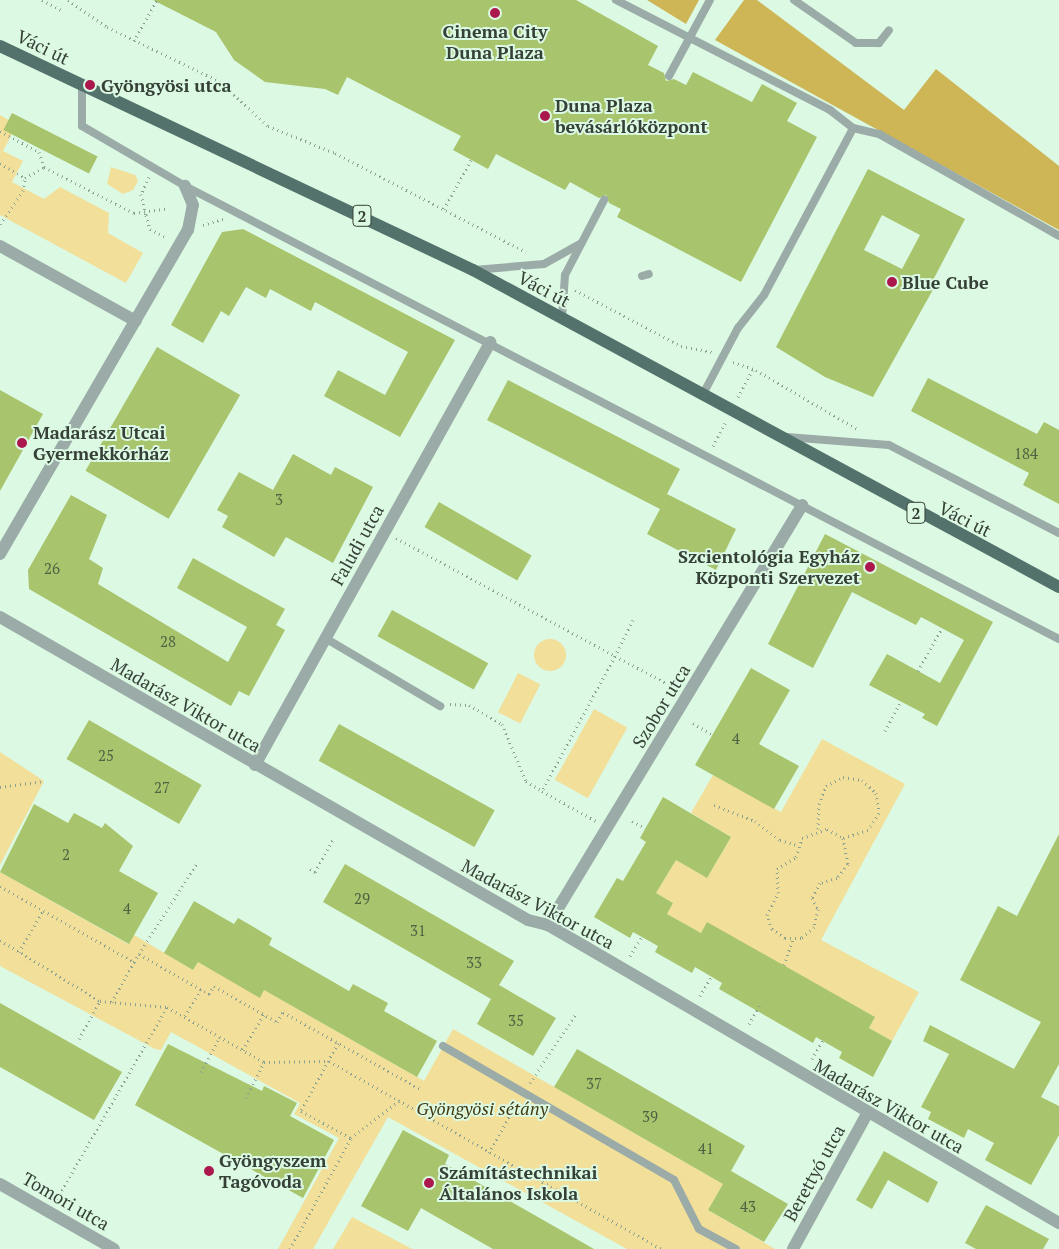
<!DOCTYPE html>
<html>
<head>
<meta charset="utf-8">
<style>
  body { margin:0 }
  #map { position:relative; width:1059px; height:1249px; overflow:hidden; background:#dcf9e3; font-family:"PT Serif",serif }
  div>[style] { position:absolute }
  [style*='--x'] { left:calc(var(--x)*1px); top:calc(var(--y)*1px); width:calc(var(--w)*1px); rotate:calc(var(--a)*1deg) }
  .green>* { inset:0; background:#f2df99; transform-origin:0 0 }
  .round { border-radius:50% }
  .forest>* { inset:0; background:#ceb556 }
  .building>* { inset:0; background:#a8c46c; transform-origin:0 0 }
  .path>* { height:3px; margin-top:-1.5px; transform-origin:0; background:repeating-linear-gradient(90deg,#8ca090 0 1px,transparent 0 5px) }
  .lane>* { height:8px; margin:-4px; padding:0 4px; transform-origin:4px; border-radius:4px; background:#9baba8 }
  .street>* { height:12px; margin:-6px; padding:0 6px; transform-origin:6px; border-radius:6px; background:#9baba8 }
  .primary>* { height:12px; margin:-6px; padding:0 6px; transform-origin:6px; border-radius:6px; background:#54726c }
  .dots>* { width:14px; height:14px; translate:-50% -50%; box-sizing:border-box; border:2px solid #dcf9e3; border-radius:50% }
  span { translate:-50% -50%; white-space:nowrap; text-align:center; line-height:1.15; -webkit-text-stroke:4px #dcf9e3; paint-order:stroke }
  .number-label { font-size:15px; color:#526144 }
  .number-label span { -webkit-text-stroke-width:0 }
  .shield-label span { padding:1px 4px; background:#dcf9e3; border:1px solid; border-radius:4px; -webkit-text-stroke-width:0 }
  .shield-label { font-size:16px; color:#354037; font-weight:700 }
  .poi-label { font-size:18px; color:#354037; font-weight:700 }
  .left { translate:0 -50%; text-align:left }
  .right { translate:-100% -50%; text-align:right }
  .street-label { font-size:18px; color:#354037 }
  .park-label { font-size:18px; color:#443910; font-style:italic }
</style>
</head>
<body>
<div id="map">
  <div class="green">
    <div style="clip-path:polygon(0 115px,17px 125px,3px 151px,23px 161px,12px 182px,44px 199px,60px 187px,109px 213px,108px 233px,143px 253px,126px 283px,0 215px)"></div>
    <div style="clip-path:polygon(111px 167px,135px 175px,138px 181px,133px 190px,123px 194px,107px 184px)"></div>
    <div class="round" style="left:534px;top:639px;width:32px;height:32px"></div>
    <div style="left:518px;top:673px;width:25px;height:44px;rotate:27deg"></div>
    <div style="left:594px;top:709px;width:38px;height:81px;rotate:29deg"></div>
    <div style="clip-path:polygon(822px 739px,905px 784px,821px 940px,919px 992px,892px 1041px,869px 1028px,875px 1017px,707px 923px,701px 933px,667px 914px,673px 903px,656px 893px,676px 860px,707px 878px,731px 837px,691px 813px,713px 775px,781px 812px)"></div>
    <div style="clip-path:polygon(0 752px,44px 781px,0 865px)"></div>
    <div style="clip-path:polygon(0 872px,128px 944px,134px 935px,193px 970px,198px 962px,260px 997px,264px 990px,424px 1081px,453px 1029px,723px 1184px,708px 1210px,775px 1249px,627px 1249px,388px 1117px,313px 1249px,278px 1249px,339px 1138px,294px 1114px,300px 1103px,171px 1032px,161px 1050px,155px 1049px,0 966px)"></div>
    <div style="clip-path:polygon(352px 1217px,412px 1249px,333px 1249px)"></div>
  </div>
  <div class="forest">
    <div style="clip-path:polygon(647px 0,699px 0,686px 24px)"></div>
    <div style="clip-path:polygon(744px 0,757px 0,904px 110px,936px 69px,1059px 166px,1059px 230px,715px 40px)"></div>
  </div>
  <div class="building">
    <div style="clip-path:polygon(153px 0,576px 0,658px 46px,648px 65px,664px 73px,666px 81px,674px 79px,686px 85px,693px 72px,752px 102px,762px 84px,797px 103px,787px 121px,817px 137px,741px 282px,617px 217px,621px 209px,609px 203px,606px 195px,599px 198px,570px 182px,565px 190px,496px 154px,488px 169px,453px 150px,461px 136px,347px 77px,338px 95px,325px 89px,265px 82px,234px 60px,216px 32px)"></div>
    <div style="left:12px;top:113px;width:96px;height:19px;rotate:27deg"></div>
    <div style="clip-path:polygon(evenodd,868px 169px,965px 219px,931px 284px,935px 286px,873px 397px,825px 377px,776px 347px,868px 169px,882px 215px,920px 235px,902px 269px,864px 250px,882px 215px)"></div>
    <div style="clip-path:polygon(243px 229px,455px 340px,400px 437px,324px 396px,338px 370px,385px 395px,408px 352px,315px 302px,311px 311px,270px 289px,266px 298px,246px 287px,229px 316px,221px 311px,203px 343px,171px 325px,222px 232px)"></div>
    <div style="left:157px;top:347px;width:96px;height:143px;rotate:30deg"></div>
    <div style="clip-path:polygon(928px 378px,1037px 434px,1044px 422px,1059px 430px,1059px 504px,1023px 485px,1029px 473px,911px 411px)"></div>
    <div style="clip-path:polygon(508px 380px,680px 469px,667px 494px,736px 529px,716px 570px,647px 534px,660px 509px,487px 420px)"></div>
    <div style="clip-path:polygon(0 390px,43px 414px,0 491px)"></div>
    <div style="clip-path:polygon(293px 454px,331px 475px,335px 467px,373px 487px,333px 563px,286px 537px,274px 557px,222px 527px,228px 516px,217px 510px,239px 472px,273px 490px)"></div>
    <div style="clip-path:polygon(71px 495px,107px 515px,89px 559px,103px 568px,98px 584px,228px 662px,247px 627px,177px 588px,193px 558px,285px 609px,276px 625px,285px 630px,249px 696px,239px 691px,231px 706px,29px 589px,28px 570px)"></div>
    <div style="left:439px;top:502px;width:107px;height:29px;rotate:30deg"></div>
    <div style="clip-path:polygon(825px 534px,993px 622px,937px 726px,922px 718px,925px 714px,869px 685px,887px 654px,940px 683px,964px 640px,921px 617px,916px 625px,852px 592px,813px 668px,768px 644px)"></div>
    <div style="left:392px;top:610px;width:110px;height:30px;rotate:29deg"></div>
    <div style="clip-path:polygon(751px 668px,790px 690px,759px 744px,799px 766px,774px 809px,695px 765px)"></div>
    <div style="left:89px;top:720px;width:130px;height:45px;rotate:30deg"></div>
    <div style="left:339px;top:724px;width:178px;height:42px;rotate:29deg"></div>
    <div style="clip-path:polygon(663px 797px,731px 837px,707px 878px,676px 860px,656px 893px,673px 903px,667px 914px,701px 933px,707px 922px,875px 1017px,869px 1028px,892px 1041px,873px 1077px,839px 1058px,842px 1052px,816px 1037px,813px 1043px,719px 989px,722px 983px,695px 967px,692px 973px,655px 952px,658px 946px,633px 932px,630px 938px,594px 917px,617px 878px,623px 881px,646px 842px,640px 838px)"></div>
    <div style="clip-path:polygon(34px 804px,68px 823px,74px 813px,102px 828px,105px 823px,133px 846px,119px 871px,158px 893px,129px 944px,0 872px)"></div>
    <div style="clip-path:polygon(1059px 834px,1059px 1064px,1041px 1097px,1059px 1106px,1059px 1135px,1031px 1185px,985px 1160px,994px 1143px,968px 1129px,964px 1138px,928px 1119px,931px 1112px,921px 1107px,949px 1054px,923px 1041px,930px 1025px,1014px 1069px,1041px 1022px,960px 980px,998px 906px,1017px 916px)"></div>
    <div style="clip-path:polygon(345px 864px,514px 961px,499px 985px,556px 1018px,533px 1056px,477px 1024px,491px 999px,323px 902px)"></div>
    <div style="clip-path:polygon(194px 901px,234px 924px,238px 918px,252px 926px,272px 938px,269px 945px,349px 991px,353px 984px,388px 1003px,384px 1011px,437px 1041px,417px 1077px,264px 990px,260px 998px,198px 962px,193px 970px,164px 953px)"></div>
    <div style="clip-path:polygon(0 1003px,122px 1072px,94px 1120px,0 1067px)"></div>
    <div style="clip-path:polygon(168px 1044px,262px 1091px,264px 1086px,297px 1103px,290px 1116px,334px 1140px,303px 1198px,135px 1105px)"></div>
    <div style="clip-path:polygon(577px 1049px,745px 1146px,731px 1171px,788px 1204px,764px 1242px,708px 1210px,723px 1184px,554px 1087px)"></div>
    <div style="clip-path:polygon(403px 1130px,449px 1155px,445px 1164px,594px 1249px,493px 1249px,421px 1208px,408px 1231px,361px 1206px)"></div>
    <div style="clip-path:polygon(884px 1151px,938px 1182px,928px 1203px,888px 1180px,872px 1209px,856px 1200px)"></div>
    <div style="clip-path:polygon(986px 1205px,1049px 1239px,1043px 1249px,976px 1249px,965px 1243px)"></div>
  </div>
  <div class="path">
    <div style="--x:42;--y:0;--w:21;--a:28"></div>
    <div style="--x:68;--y:0;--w:47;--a:34.7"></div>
    <div style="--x:107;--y:27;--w:124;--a:25.7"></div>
    <div style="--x:219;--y:81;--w:67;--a:42.6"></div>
    <div style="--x:268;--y:126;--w:72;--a:21.9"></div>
    <div style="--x:335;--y:153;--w:215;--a:27.4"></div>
    <div style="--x:134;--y:41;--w:47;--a:-60.7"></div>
    <div style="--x:204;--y:85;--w:17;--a:28"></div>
    <div style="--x:0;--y:131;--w:44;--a:28.3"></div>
    <div style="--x:39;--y:152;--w:16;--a:72"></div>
    <div style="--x:0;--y:163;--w:29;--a:31"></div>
    <div style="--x:25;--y:178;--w:22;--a:-30"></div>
    <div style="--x:44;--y:167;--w:101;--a:27.1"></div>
    <div style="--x:134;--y:213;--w:34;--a:-8"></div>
    <div style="--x:149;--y:177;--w:19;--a:115"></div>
    <div style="--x:141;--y:194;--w:22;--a:77"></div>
    <div style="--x:146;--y:215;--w:15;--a:74"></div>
    <div style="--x:150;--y:229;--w:19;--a:28"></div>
    <div style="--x:444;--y:209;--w:56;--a:-61.1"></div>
    <div style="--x:0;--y:224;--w:40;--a:-55.1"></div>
    <div style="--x:23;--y:191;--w:13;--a:-81"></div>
    <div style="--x:203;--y:225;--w:21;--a:-17"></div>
    <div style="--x:575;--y:290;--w:120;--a:27.8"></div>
    <div style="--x:681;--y:346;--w:32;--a:11"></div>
    <div style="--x:733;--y:362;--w:24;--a:19"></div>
    <div style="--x:756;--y:370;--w:119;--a:30.2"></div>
    <div style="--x:738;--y:397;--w:32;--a:-62"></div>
    <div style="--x:713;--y:446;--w:26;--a:-62"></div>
    <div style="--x:396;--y:538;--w:249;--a:28.3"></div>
    <div style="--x:615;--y:656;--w:153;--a:118.4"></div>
    <div style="--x:542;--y:791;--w:62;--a:29.1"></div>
    <div style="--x:633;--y:620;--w:40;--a:116.6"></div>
    <div style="--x:615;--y:656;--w:69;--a:27.7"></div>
    <div style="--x:918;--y:671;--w:49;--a:-60.8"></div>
    <div style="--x:450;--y:704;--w:19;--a:3"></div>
    <div style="--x:469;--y:705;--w:38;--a:30"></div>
    <div style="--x:502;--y:724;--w:62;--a:67.2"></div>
    <div style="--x:526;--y:781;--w:19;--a:32"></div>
    <div style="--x:693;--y:723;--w:23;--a:31"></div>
    <div style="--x:885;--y:731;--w:34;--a:-62"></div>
    <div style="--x:0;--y:787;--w:44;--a:-7.8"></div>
    <div style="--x:714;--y:805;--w:44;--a:21.3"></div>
    <div style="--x:755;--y:821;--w:31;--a:37"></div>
    <div style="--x:780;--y:840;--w:19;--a:16"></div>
    <div style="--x:632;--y:821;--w:15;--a:28"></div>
    <div style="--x:818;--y:829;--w:25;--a:-88"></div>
    <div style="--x:819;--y:804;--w:19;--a:-69"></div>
    <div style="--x:826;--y:786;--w:19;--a:-28"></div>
    <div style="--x:843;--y:777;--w:19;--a:9"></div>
    <div style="--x:862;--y:780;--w:19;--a:43"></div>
    <div style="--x:876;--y:793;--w:20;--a:81"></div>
    <div style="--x:879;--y:813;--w:20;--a:123"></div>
    <div style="--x:868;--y:830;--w:26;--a:162"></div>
    <div style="--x:827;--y:829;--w:18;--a:29"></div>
    <div style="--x:843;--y:838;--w:26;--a:79"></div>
    <div style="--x:848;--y:864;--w:18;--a:128"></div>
    <div style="--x:837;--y:878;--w:18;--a:164"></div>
    <div style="--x:820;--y:883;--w:17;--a:118"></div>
    <div style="--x:812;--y:898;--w:13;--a:61"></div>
    <div style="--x:818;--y:909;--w:18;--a:103"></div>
    <div style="--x:814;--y:927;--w:17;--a:140"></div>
    <div style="--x:801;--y:938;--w:16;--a:180"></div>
    <div style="--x:785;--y:938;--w:16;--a:-145"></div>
    <div style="--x:772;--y:929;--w:15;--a:-110"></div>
    <div style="--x:767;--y:915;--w:25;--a:-63"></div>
    <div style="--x:778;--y:893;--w:24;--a:-92"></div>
    <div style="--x:777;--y:869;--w:22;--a:-32"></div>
    <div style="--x:796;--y:857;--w:20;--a:-72"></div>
    <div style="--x:802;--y:838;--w:27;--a:-20"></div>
    <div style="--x:310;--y:869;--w:6;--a:31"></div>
    <div style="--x:315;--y:872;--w:37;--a:-61"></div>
    <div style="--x:0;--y:886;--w:154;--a:29.6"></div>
    <div style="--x:134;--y:962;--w:9;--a:-58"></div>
    <div style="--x:139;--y:954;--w:81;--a:29.7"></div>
    <div style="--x:209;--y:994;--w:9;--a:-58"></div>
    <div style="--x:214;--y:986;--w:73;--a:29.7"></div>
    <div style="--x:277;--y:1022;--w:12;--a:-59"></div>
    <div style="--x:283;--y:1012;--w:157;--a:29.3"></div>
    <div style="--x:0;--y:940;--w:117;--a:31.4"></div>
    <div style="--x:100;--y:1001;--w:67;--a:5.1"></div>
    <div style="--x:167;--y:1007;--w:112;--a:29.6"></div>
    <div style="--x:264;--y:1062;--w:65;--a:-0.9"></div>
    <div style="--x:329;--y:1061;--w:382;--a:29.5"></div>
    <div style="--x:19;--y:952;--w:48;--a:-59.7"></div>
    <div style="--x:139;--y:954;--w:108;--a:-57.5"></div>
    <div style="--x:630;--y:956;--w:22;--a:-58"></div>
    <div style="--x:784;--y:965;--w:28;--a:-71"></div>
    <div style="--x:700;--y:996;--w:22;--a:-60"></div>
    <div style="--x:112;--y:1002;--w:46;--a:-61.2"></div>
    <div style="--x:185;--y:1016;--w:31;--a:-59"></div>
    <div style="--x:749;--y:1024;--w:22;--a:-60"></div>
    <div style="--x:79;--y:1039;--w:43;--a:-61.1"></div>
    <div style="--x:338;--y:1043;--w:77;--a:118.6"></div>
    <div style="--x:301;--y:1111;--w:57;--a:28.4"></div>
    <div style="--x:243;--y:1050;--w:42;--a:-59.7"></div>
    <div style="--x:812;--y:1059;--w:22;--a:-60"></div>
    <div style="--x:201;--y:1072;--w:40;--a:-62"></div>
    <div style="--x:530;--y:1083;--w:85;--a:-56.5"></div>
    <div style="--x:246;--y:1098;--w:40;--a:-63.4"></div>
    <div style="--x:489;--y:1153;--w:57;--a:-60.8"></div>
    <div style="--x:57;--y:1199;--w:221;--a:-60.2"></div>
    <div style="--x:290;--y:1249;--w:127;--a:-61.2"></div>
    <div style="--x:351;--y:1138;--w:61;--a:-37.6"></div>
  </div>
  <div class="lane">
    <div style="--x:616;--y:0;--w:241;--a:27.2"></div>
    <div style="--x:830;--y:110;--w:29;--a:38"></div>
    <div style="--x:853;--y:128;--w:27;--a:13"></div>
    <div style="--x:879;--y:134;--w:207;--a:29.5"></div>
    <div style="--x:794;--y:0;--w:75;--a:34.7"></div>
    <div style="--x:856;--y:43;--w:23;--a:0"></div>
    <div style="--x:879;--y:43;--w:16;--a:-52"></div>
    <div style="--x:669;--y:76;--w:86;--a:-61.7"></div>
    <div style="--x:82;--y:85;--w:41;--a:90"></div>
    <div style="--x:82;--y:126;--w:119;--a:30.2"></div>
    <div style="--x:185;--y:186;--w:984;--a:27.4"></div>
    <div style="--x:474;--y:270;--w:70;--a:-4.9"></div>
    <div style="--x:544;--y:264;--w:41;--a:-29.1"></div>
    <div style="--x:642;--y:276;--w:7;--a:-16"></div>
    <div style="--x:562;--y:318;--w:43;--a:-86"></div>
    <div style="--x:565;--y:275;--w:85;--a:-62.5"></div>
    <div style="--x:702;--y:396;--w:77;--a:-62.1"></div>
    <div style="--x:738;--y:328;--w:42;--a:-51.8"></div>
    <div style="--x:764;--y:295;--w:189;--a:-61.9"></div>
    <div style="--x:787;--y:437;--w:102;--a:4.5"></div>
    <div style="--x:889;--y:445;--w:191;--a:27.4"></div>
    <div style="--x:325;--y:638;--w:134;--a:30.6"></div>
    <div style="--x:443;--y:1046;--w:267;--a:30.1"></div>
    <div style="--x:674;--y:1180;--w:55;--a:63"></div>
    <div style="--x:699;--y:1229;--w:42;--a:28.4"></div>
  </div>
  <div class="street">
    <div style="--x:0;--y:246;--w:155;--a:28.9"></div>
    <div style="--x:0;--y:554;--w:375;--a:-59.9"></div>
    <div style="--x:188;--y:230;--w:25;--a:-79"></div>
    <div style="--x:193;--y:205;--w:21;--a:-113"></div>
    <div style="--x:0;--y:617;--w:609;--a:29.85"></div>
    <div style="--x:528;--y:920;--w:21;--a:14"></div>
    <div style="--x:548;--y:925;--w:592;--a:30.25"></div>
    <div style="--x:255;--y:765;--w:484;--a:-60.9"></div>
    <div style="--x:548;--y:925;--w:491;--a:-58.8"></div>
    <div style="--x:0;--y:1184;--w:131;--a:29.7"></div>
    <div style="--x:793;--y:1249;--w:154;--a:-61.3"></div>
  </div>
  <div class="primary">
    <div style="--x:0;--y:46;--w:523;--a:25.34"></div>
    <div style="--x:473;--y:270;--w:666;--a:28.41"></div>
  </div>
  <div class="dots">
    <div style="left:495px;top:13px;background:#ab184d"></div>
    <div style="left:90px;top:85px;background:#ab184d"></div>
    <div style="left:545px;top:116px;background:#ab184d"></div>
    <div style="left:892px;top:282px;background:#ab184d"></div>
    <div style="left:22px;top:443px;background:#ab184d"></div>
    <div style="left:870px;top:567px;background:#ab184d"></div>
    <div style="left:209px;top:1171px;background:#ab184d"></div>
    <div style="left:429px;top:1183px;background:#ab184d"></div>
  </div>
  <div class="number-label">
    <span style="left:1026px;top:454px">184</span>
    <span style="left:279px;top:500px">3</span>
    <span style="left:52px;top:569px">26</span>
    <span style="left:168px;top:642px">28</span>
    <span style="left:736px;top:739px">4</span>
    <span style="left:106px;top:756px">25</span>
    <span style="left:162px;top:788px">27</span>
    <span style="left:66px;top:855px">2</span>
    <span style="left:362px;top:899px">29</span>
    <span style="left:127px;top:909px">4</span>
    <span style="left:418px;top:931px">31</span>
    <span style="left:474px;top:963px">33</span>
    <span style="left:516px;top:1021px">35</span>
    <span style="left:594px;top:1084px">37</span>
    <span style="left:650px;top:1117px">39</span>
    <span style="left:706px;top:1149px">41</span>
    <span style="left:748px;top:1207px">43</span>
  </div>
  <div class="shield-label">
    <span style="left:362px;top:216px">2</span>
    <span style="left:916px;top:513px">2</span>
  </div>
  <div class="poi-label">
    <span style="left:495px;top:42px">Cinema City<br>Duna Plaza</span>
    <span class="left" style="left:101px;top:85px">Gyöngyösi utca</span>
    <span class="left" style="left:555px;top:116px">Duna Plaza<br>bevásárlóközpont</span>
    <span class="left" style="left:902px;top:282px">Blue Cube</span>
    <span class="left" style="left:33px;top:443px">Madarász Utcai<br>Gyermekkórház</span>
    <span class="right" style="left:860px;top:567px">Szcientológia Egyház<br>Központi Szervezet</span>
    <span class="left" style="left:219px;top:1171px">Gyöngyszem<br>Tagóvoda</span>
    <span class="left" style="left:439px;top:1183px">Számítástechnikai<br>Általános Iskola</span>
  </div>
  <div class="street-label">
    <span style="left:43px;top:47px;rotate:26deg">Váci út</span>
    <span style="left:544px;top:289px;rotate:28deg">Váci út</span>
    <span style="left:965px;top:519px;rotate:27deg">Váci út</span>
    <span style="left:357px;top:545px;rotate:-61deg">Faludi utca</span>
    <span style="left:186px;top:705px;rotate:30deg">Madarász Viktor utca</span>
    <span style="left:661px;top:706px;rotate:-59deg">Szobor utca</span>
    <span style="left:538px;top:904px;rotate:28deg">Madarász Viktor utca</span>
    <span style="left:889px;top:1106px;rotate:30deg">Madarász Viktor utca</span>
    <span style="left:814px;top:1173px;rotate:-61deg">Berettyó utca</span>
    <span style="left:66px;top:1201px;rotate:30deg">Tomori utca</span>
  </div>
  <div class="park-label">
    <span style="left:482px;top:1108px">Gyöngyösi sétány</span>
  </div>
</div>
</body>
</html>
